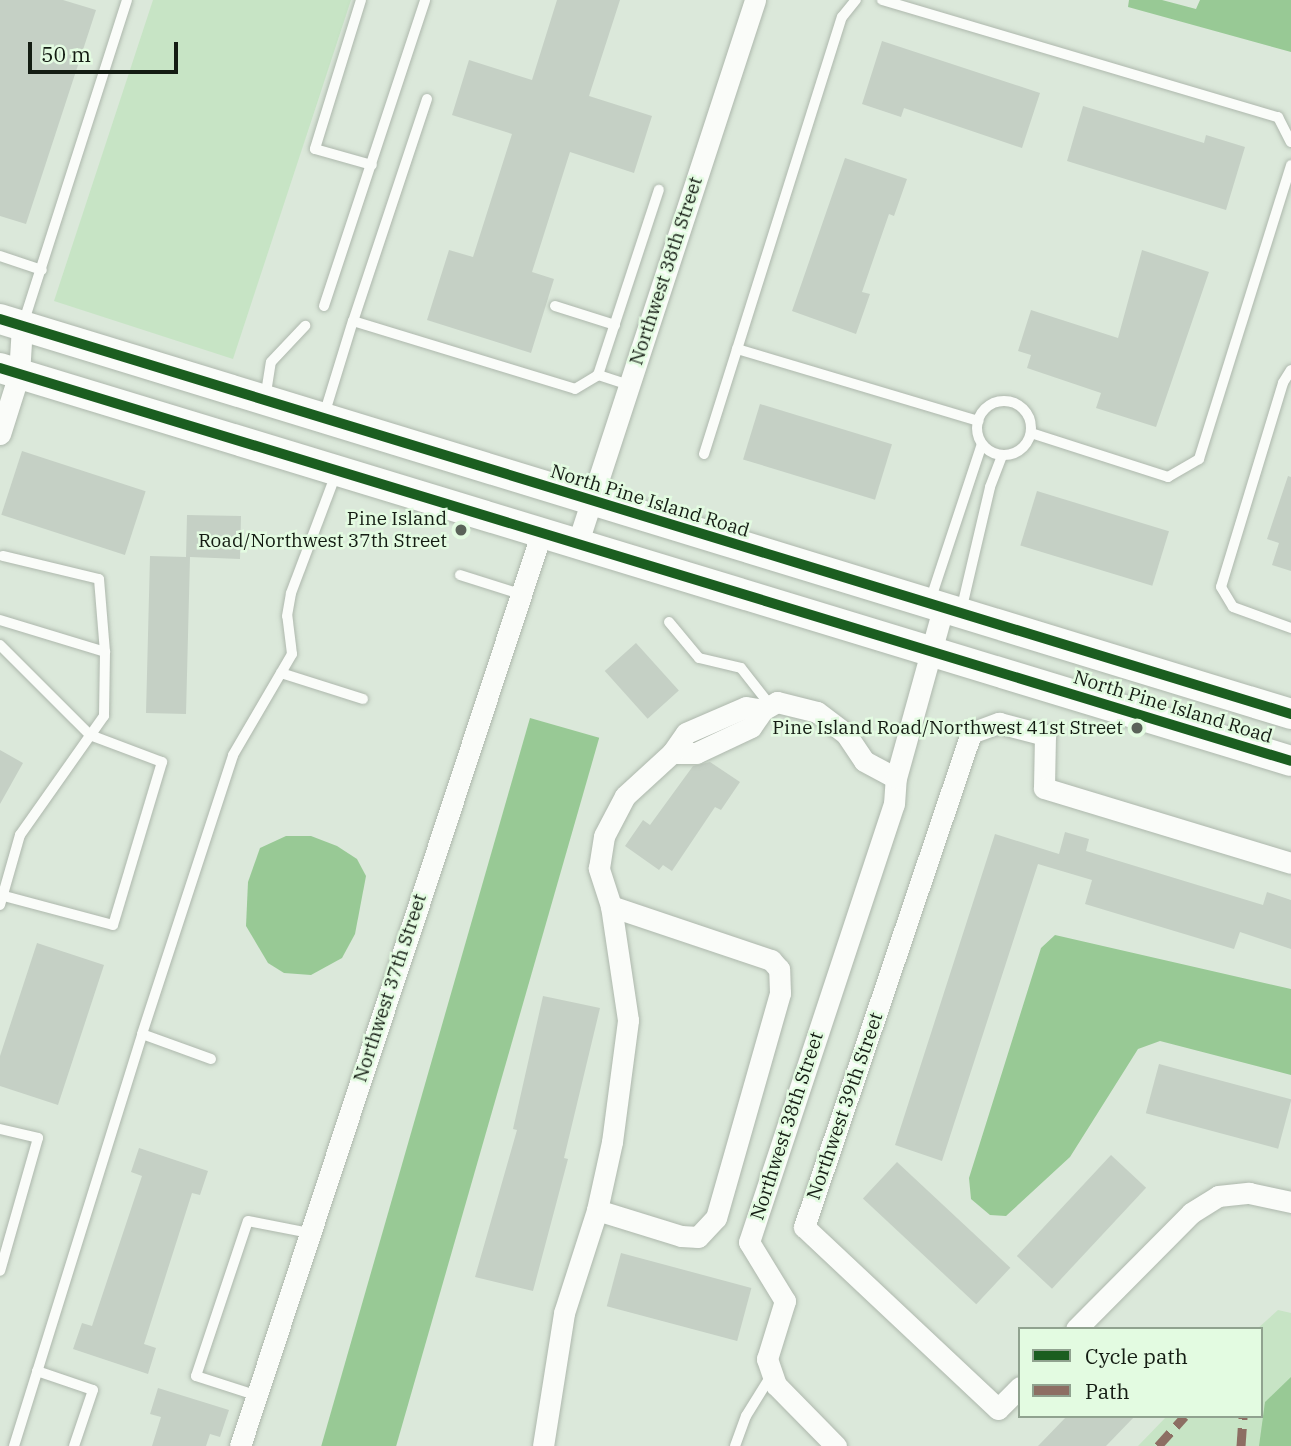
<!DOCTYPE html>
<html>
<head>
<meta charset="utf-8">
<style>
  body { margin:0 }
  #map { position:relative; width:1291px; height:1446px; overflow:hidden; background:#dbe8da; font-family:"IBM Plex Serif",serif }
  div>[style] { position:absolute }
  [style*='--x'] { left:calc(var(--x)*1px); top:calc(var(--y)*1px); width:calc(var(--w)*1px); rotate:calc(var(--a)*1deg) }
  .green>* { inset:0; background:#c7e4c5 }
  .water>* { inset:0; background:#98c995; transform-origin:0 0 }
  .building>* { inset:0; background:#c5d0c5; transform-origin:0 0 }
  .roads { filter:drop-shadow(0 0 2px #aeb8ad) drop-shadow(0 0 2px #aeb8ad) }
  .lane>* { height:10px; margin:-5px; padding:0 5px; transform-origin:5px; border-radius:5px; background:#fafcf9 }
  .lane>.ring { margin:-5px; padding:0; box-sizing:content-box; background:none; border:10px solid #fafcf9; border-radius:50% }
  .street>* { height:21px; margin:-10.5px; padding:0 10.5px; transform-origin:10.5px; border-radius:10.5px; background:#fafcf9 }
  .secondary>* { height:30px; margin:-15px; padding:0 15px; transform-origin:15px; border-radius:15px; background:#fafcf9 }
  .quiet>* { height:9px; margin-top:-4.5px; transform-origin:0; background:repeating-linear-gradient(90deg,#8d6e63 0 18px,transparent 0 27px) }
  .cycleway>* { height:10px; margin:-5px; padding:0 5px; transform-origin:5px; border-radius:5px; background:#1b5e20 }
  .dots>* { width:19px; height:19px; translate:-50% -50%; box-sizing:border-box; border:4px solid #e3fbe1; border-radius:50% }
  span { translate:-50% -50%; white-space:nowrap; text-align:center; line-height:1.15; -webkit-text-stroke:5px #e3fbe1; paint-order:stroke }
  .street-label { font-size:19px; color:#141c13 }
  .poi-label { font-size:19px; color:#141c13 }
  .right { translate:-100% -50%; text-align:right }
  .legend { position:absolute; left:1018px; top:1327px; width:245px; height:91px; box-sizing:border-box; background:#e3fbe1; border:2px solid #90a28f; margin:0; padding:9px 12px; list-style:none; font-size:21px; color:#141c13 }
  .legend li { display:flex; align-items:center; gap:14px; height:35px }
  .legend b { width:35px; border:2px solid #90a28f }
  .scale { position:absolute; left:28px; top:42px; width:150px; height:32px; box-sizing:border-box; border:4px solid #141c13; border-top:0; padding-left:9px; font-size:21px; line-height:24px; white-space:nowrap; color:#141c13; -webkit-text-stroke:5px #e3fbe1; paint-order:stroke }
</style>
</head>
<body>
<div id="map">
  <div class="green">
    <div style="clip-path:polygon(153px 0,351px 0,233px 359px,54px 301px)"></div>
    <div style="clip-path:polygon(1278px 1310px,1291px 1313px,1291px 1446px,1138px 1446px,1167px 1416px,1261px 1416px,1261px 1329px,1257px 1329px)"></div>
  </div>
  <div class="water">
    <div style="clip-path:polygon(1129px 0,1162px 0,1196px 9px,1200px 0,1291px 0,1291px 52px,1128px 7px)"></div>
    <div style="left:530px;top:718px;width:72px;height:765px;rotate:16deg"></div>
    <div style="clip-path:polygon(286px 836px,311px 836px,337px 846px,357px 859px,366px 876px,355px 934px,342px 958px,311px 975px,284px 973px,268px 963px,246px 926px,248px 882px,260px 848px)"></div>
    <div style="clip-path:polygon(1055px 935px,1291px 989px,1291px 1075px,1160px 1041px,1138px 1049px,1070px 1157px,1006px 1216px,990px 1215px,971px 1199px,969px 1178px,1041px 948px)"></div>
    <div style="clip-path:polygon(1291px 1377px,1291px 1446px,1259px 1446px,1265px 1402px)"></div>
  </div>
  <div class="building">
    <div style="clip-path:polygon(0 0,63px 0,96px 10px,26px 224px,0 216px)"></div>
    <div style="clip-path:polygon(557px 0,620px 0,589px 96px,652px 116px,634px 173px,570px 152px,532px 272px,554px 279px,531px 353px,427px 320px,449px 250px,473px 257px,512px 134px,452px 115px,469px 60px,532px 80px)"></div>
    <div style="clip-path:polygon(882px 41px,1040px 93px,1022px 148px,904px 108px,901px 117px,862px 104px)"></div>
    <div style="clip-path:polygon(1083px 106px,1204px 143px,1206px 135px,1245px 147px,1226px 210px,1067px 161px)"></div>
    <div style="clip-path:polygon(845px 158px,907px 179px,894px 216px,889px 214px,862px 292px,870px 294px,856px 334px,792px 311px)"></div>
    <div style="clip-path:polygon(1142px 250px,1209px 272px,1156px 427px,1096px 408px,1101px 393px,1027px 368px,1031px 355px,1018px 351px,1031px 310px,1118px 338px)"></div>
    <div style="left:760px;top:404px;width:138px;height:58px;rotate:17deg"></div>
    <div style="left:22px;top:451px;width:130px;height:67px;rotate:18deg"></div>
    <div style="clip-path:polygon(1288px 476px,1291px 477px,1291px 571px,1272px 565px,1279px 543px,1267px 539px)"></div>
    <div style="left:1037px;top:491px;width:138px;height:57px;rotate:17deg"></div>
    <div style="clip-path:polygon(187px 515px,241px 516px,240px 559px,190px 557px,186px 714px,146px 713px,150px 556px,186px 557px)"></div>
    <div style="left:636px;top:643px;width:64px;height:42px;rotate:48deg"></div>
    <div style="clip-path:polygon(0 750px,23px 763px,0 804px)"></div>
    <div style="clip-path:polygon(710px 762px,740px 782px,721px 810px,715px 807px,672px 871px,663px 865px,659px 870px,625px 846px,643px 820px,650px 825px,693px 766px)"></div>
    <div style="clip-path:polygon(1065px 832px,1089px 839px,1086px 851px,1263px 905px,1267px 892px,1291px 900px,1291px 949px,1240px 932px,1234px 949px,1085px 904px,1092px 880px,1038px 864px,942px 1161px,895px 1145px,995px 834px,1059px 854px)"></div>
    <div style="clip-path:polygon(37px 943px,104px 965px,58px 1105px,0 1086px,0 1056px)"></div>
    <div style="clip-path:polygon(543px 996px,600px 1008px,564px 1158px,568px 1159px,533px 1291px,475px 1277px,517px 1130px,513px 1129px)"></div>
    <div style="left:1159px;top:1064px;width:137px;height:51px;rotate:15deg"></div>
    <div style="clip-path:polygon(139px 1148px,208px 1171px,200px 1195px,192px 1193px,144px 1344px,156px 1348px,148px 1374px,73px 1349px,82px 1323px,92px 1326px,142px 1176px,131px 1172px)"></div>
    <div style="left:1111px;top:1155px;width:48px;height:138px;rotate:43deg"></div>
    <div style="left:897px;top:1162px;width:155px;height:50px;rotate:43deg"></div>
    <div style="left:621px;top:1253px;width:135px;height:55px;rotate:15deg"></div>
    <div style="clip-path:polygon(158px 1388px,229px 1410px,220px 1437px,210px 1434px,206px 1446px,152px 1446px,161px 1417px,150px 1414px)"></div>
    <div style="clip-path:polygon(1067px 1416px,1135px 1416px,1106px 1446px,1038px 1446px)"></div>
  </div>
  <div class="roads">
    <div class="lane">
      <div style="--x:361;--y:0;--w:156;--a:107.2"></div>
      <div style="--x:315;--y:149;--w:59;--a:15.7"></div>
      <div style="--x:882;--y:0;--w:413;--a:16.5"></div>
      <div style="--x:1278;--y:117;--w:28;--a:63"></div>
      <div style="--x:427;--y:99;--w:234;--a:108.4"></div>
      <div style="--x:353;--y:321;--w:232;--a:17"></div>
      <div style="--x:575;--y:389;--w:27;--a:-31"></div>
      <div style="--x:0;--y:256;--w:44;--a:18.4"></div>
      <div style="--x:324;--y:306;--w:322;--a:-71.7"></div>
      <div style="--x:555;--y:306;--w:63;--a:17.6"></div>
      <div style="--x:23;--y:324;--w:340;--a:-72.2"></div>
      <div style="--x:737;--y:349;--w:252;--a:16.6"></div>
      <div style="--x:1291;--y:370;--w:15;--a:122"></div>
      <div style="--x:1283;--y:383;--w:213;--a:106.9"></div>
      <div style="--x:1221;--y:587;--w:23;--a:59"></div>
      <div style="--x:1233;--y:607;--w:62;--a:19.9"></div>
      <div style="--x:629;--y:385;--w:33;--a:-162"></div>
      <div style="--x:598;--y:375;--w:195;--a:-71.8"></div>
      <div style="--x:265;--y:399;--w:37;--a:-81"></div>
      <div style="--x:271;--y:362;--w:50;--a:-46.6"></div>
      <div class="ring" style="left:977px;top:401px;width:44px;height:44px"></div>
      <div style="--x:324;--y:415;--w:98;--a:-72.9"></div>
      <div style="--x:1031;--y:433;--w:144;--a:17.8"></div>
      <div style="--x:1168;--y:477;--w:36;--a:-30"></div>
      <div style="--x:1199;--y:459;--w:308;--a:-72.6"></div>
      <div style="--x:704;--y:454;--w:458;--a:-72.5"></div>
      <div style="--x:842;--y:17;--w:22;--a:-51"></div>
      <div style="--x:460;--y:575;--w:63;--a:17.6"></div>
      <div style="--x:930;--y:601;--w:165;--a:-71.7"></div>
      <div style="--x:961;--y:611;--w:127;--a:-76.8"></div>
      <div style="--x:990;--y:487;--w:34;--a:-69"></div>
      <div style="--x:0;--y:620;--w:110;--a:16.9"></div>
      <div style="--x:669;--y:622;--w:47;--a:50.2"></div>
      <div style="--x:699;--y:658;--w:43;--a:13.4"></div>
      <div style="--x:741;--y:668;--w:47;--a:51.9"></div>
      <div style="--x:0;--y:645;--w:127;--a:45"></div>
      <div style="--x:90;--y:735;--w:77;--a:20.6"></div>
      <div style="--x:162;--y:762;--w:170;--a:106.7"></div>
      <div style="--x:113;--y:925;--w:117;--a:-165.1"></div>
      <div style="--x:281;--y:673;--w:86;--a:17.6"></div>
      <div style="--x:0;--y:905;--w:73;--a:-74.1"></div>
      <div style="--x:20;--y:835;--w:146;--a:-54.8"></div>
      <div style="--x:104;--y:716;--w:64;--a:-89.1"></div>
      <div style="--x:105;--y:652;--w:73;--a:-94.7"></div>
      <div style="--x:99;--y:579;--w:99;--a:-166.5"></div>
      <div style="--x:211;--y:1059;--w:73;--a:-160.1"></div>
      <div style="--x:142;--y:1034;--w:293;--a:-71.9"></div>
      <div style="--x:233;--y:755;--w:117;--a:-59.7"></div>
      <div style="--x:292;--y:654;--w:38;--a:-97"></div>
      <div style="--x:287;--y:616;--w:23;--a:-80"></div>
      <div style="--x:291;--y:593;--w:127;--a:-69.3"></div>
      <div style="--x:0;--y:1129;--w:39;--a:13"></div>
      <div style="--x:38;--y:1138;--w:138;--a:105.9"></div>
      <div style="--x:37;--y:1371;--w:59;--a:18.7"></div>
      <div style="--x:93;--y:1390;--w:59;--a:108.7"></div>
      <div style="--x:255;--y:1395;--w:62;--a:-162.1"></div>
      <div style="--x:196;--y:1376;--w:163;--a:-71.5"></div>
      <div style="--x:248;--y:1221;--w:62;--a:11.1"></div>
      <div style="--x:14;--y:1446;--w:431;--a:-72.7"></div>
      <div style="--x:735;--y:1446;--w:32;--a:-70"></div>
      <div style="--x:746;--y:1416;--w:49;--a:-58.2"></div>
    </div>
    <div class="street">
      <div style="--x:0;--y:434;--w:63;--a:-72.4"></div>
      <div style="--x:19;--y:374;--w:48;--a:-86.4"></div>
      <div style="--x:578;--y:542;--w:570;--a:-71.91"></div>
      <div style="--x:672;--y:753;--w:24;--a:0"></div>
      <div style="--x:696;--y:753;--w:61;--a:-25.3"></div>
      <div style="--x:751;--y:727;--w:21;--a:-55"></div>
      <div style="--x:763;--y:710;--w:16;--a:-30"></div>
      <div style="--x:777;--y:702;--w:41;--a:14"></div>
      <div style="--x:817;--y:712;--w:36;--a:37"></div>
      <div style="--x:846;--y:734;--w:32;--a:56"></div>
      <div style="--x:864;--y:761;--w:36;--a:28"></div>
      <div style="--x:597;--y:1210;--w:88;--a:17.2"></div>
      <div style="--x:681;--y:1236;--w:17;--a:3"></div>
      <div style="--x:698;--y:1237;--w:26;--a:-47"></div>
      <div style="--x:716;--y:1218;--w:234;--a:-74.1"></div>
      <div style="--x:780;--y:993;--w:24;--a:-92"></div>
      <div style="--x:779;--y:969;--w:12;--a:-132"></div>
      <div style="--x:771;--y:960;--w:169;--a:-161.4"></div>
      <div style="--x:1076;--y:1329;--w:163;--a:-45.2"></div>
      <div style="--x:1191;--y:1213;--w:32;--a:-32"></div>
      <div style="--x:1218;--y:1196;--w:31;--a:-6"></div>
      <div style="--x:1249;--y:1193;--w:43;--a:12.1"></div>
      <div style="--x:1020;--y:1387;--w:31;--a:135"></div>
      <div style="--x:998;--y:1409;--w:266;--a:-136.8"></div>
      <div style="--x:804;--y:1227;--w:521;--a:-71.32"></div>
      <div style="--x:971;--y:733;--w:30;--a:-20"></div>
      <div style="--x:999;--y:723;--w:48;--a:14.6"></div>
      <div style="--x:1045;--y:735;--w:53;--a:91.1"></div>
      <div style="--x:1044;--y:788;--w:258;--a:16.9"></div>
      <div style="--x:240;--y:1446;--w:964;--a:-71.73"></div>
      <div style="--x:543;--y:1446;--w:135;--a:-81"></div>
      <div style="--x:564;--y:1313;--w:108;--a:-72.2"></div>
      <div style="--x:597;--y:1210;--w:70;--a:-77.6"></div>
      <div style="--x:612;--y:1142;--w:123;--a:-82.5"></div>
      <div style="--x:628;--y:1020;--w:115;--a:-98.5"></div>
      <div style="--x:611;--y:906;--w:40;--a:-108"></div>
      <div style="--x:599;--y:868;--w:32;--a:-81"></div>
      <div style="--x:604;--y:836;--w:45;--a:-62.3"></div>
      <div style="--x:625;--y:796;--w:64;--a:-42.5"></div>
      <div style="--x:672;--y:753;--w:24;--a:-55"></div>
      <div style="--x:686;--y:733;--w:65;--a:-23.4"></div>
      <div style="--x:746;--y:707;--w:17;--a:10"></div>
      <div style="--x:836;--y:1446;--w:86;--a:-134.5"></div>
      <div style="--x:776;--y:1385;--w:28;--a:-109"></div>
      <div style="--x:767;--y:1359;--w:61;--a:-72.8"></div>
      <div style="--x:785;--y:1301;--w:69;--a:-121.4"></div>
      <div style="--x:749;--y:1242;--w:461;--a:-71.7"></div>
      <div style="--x:894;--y:804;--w:26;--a:-86"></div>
      <div style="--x:896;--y:778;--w:176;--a:-74.5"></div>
    </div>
    <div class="secondary">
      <div style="--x:0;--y:319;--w:1350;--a:17.01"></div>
      <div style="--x:0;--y:368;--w:1349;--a:16.93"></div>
    </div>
  </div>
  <div class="quiet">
    <div style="--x:1158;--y:1446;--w:40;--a:-48"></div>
    <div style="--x:1241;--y:1446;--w:30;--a:-86"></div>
  </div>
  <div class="cycleway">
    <div style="--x:0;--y:319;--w:1350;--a:17.01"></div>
    <div style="--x:0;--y:368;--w:1349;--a:16.93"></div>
  </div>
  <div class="dots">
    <div style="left:461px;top:530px;background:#5a6359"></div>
    <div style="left:1137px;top:728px;background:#5a6359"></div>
  </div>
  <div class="street-label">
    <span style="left:666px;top:271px;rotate:-72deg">Northwest 38th Street</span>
    <span style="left:650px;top:501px;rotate:17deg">North Pine Island Road</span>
    <span style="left:1173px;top:707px;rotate:17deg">North Pine Island Road</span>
    <span style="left:390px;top:988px;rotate:-72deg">Northwest 37th Street</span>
    <span style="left:845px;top:1106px;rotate:-71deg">Northwest 39th Street</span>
    <span style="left:787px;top:1126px;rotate:-72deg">Northwest 38th Street</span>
  </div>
  <div class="poi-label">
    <span class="right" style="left:447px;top:530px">Pine Island<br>Road/Northwest 37th Street</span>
    <span class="right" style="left:1123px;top:728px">Pine Island Road/Northwest 41st Street</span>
  </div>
  <ul class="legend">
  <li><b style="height:9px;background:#1b5e20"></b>Cycle path</li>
  <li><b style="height:9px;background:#8d6e63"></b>Path</li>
  </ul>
  <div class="scale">50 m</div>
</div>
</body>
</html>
